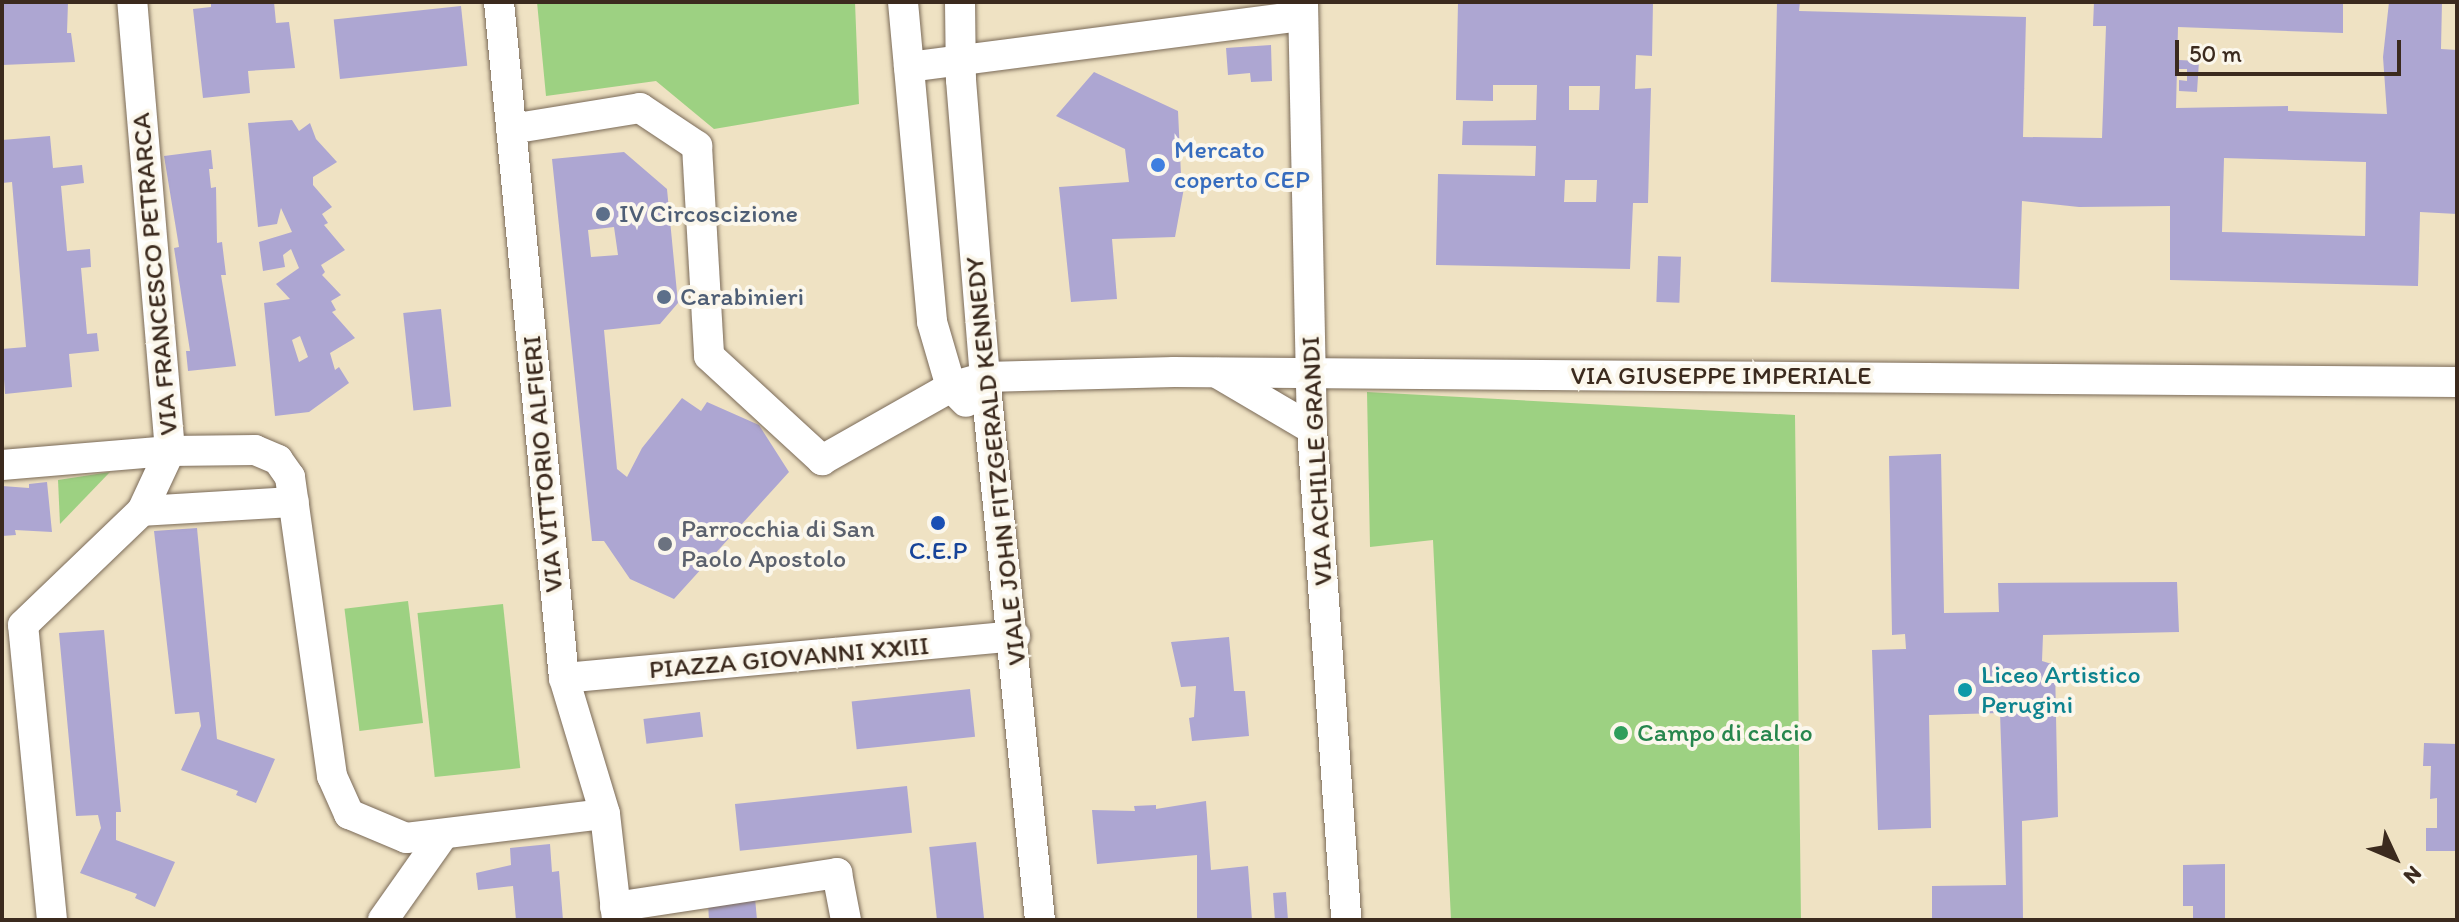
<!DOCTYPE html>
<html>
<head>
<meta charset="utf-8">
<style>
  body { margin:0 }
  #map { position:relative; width:2459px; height:922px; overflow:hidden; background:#efe2c3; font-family:Itim,sans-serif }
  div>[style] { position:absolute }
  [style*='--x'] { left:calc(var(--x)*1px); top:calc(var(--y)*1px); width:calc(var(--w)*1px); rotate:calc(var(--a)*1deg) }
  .green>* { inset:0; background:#9dd182; transform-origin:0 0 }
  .building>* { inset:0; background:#ada6d2; transform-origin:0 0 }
  .roads { filter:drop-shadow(0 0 2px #7a6a58) drop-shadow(0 0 2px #7a6a58) }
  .street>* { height:30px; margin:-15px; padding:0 15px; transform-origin:15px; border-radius:15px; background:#fff }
  .dots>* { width:22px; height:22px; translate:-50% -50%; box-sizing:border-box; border:4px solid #fbf7ec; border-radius:50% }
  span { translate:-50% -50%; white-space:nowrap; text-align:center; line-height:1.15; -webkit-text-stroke:8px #fbf7ec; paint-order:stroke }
  .shop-label { font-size:26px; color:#366cbe }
  .left { translate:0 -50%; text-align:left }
  .service-label { font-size:26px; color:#4e5e75 }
  .street-label { font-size:26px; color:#3b2a1e }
  .worship-label { font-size:26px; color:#5b616d }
  .transit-label { font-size:26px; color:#164399 }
  .culture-label { font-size:26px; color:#0d838f }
  .leisure-label { font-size:26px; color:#27864d }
  .frame { position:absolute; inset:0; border:4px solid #3b2a1e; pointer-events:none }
  .north { position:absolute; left:2355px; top:818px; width:80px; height:80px; -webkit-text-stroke:6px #fbf7ec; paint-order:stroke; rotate:134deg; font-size:22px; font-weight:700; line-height:32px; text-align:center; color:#3b2a1e }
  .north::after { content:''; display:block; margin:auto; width:28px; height:36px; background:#3b2a1e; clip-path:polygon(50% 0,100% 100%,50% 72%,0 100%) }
  .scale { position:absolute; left:2175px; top:40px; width:226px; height:36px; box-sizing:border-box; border:4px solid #3b2a1e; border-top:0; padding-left:10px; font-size:24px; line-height:28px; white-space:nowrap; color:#3b2a1e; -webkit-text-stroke:6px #fbf7ec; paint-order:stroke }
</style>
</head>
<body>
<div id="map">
  <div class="green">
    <div style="clip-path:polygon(537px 2px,855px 2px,859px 104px,714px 129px,656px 81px,546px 96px)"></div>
    <div style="clip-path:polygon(1367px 392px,1795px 415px,1801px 920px,1451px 920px,1433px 540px,1370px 547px)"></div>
    <div style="clip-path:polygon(110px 472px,60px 524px,58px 480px)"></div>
    <div style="left:408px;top:601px;width:123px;height:64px;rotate:83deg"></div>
    <div style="left:503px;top:604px;width:165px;height:86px;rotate:84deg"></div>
  </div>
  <div class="building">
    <div style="clip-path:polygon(2px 2px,68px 2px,67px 33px,71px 33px,75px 62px,2px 65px)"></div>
    <div style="clip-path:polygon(211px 2px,274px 2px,276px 23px,289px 22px,295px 68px,248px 71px,250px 93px,203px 98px,193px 9px,211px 7px)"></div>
    <div style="clip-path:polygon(evenodd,1458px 2px,1653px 2px,1652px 56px,1636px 55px,1635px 89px,1651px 88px,1648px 203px,1633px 203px,1630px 269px,1436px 265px,1438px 174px,1535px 176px,1536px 146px,1462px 145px,1463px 121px,1536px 120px,1537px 85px,1493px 85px,1493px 101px,1456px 100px,1458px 2px,1569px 86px,1600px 86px,1599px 110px,1569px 110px,1569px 86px,1458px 2px,1565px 180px,1597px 180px,1596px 202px,1564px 202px,1565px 180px)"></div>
    <div style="clip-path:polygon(evenodd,1777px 2px,1800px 2px,1799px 11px,2026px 17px,2023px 137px,2102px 138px,2106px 26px,2093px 26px,2094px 2px,2343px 2px,2343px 33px,2178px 27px,2176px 108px,2288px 106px,2288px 111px,2387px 114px,2383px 57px,2389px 2px,2442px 2px,2441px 49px,2457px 50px,2457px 214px,2420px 212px,2418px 286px,2170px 280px,2170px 206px,2079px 207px,2022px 201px,2019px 289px,1771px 282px,1777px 2px,2224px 158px,2366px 162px,2365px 236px,2222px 232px,2224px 158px)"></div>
    <div style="left:461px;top:6px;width:60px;height:128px;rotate:84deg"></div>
    <div style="clip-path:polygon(1271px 45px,1272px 81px,1251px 82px,1250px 73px,1228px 75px,1226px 48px)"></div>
    <div style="clip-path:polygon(2179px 60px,2199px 61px,2197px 92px,2179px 91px,2179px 80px,2187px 81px,2187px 69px,2179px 69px)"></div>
    <div style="clip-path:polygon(1094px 72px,1178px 111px,1181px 175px,1186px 177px,1175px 237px,1112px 239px,1117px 299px,1071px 302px,1059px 187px,1129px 182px,1125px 149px,1056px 116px)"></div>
    <div style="clip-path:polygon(evenodd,292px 120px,299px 131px,310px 123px,316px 139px,337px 162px,313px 177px,313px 185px,332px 207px,322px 214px,328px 223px,324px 225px,345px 250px,321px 265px,325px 272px,322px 275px,341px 295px,331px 301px,336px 310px,332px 312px,355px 338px,330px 353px,335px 370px,339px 367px,349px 383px,309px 412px,275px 416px,264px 303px,290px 299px,276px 284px,299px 268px,291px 249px,283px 255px,285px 267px,263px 271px,259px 242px,292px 232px,281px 208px,277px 224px,258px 227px,248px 123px,292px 120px,300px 336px,308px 357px,299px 362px,292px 340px,300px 336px)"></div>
    <div style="clip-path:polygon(50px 136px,53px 168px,82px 165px,84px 183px,61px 186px,67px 251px,90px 249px,91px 267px,81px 268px,87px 334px,97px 333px,99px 351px,69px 354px,72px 387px,5px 394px,2px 349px,26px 347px,12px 182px,2px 183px,2px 140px)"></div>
    <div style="clip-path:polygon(211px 150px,213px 169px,209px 169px,211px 188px,216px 187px,217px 243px,222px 242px,226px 275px,221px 275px,236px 366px,188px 371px,186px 351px,190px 351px,174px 248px,179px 247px,164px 156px)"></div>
    <div style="clip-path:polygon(evenodd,624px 152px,667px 189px,678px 303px,660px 324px,604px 330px,617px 469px,627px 477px,642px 448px,682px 398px,701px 411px,707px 402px,759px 425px,789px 472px,674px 599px,630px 579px,604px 541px,592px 541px,552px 159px,624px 152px,614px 227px,618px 255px,591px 257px,588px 230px,614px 227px)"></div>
    <div style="left:1658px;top:256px;width:23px;height:46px;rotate:2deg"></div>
    <div style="left:441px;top:309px;width:98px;height:38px;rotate:84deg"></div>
    <div style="clip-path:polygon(1941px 454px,1944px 613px,1999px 612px,1998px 583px,2177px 582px,2179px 632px,2043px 635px,2042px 661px,2055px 665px,2058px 817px,2022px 821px,2023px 920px,1932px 920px,1932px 886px,2006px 885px,2000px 713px,1929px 715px,1931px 828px,1878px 830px,1872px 650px,1906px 649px,1905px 634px,1892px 635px,1889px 456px)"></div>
    <div style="clip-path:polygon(47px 482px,52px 532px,15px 530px,16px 535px,2px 536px,2px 486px,29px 488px,29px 484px)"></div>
    <div style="clip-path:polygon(197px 528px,217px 739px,275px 759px,256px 803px,236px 795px,238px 791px,181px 770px,201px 726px,199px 712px,175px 714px,154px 531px)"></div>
    <div style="clip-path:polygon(104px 630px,121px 812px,116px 812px,116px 840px,175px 862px,155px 907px,135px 898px,137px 894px,80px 873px,101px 828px,98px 815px,76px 816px,59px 633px)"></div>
    <div style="clip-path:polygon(1229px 637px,1234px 691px,1245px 691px,1249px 736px,1192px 741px,1189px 718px,1194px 717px,1196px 686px,1181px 687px,1171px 642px)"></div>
    <div style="left:970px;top:689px;width:48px;height:119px;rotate:84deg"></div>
    <div style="left:700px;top:712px;width:25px;height:57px;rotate:83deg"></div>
    <div style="clip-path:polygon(2424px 743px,2457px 744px,2457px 851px,2426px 851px,2426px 828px,2437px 828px,2437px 798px,2430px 799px,2431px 766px,2423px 766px)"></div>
    <div style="left:907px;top:786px;width:47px;height:173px;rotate:84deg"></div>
    <div style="clip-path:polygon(1206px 801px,1211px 870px,1248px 866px,1252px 920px,1197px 920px,1197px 855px,1097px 864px,1092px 810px,1135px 811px,1134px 806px,1156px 805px,1156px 809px)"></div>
    <div style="left:976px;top:842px;width:78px;height:47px;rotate:84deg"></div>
    <div style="clip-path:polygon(550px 844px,552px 872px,559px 871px,563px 920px,516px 920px,513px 886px,478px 890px,476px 873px,511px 865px,510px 848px)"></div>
    <div style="clip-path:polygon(2225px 864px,2225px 920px,2193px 920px,2193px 906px,2183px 906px,2183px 865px)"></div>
    <div style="left:1286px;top:892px;width:28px;height:13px;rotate:86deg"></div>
    <div style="clip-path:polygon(755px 898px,757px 920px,709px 920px,708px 903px)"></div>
  </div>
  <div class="roads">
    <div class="street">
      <div style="--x:499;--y:2;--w:679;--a:84.51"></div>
      <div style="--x:564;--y:678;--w:142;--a:73.2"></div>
      <div style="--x:605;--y:814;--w:107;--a:83.5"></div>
      <div style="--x:903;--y:2;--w:321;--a:84.8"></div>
      <div style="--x:932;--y:322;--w:68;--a:73.7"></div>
      <div style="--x:951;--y:387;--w:21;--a:45"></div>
      <div style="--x:960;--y:2;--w:78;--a:89.3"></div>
      <div style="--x:961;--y:80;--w:298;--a:85.4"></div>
      <div style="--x:985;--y:377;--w:546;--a:84.22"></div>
      <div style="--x:1303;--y:2;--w:427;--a:88.8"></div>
      <div style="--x:1312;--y:429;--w:492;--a:86"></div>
      <div style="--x:909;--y:67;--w:397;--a:-7.4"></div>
      <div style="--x:511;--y:129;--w:131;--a:-9.2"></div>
      <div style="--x:640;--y:108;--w:69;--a:33.7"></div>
      <div style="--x:697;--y:146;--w:210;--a:86.7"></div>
      <div style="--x:709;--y:356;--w:154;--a:42.6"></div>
      <div style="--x:822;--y:460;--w:148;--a:-29.5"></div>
      <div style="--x:951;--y:387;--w:35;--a:-16"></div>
      <div style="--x:985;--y:377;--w:189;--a:-1.5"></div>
      <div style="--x:1174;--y:372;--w:1283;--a:0.45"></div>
      <div style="--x:1217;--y:373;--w:110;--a:30.5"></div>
      <div style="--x:2;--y:465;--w:169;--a:-4.8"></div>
      <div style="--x:170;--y:451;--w:85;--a:-0.7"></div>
      <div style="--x:255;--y:450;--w:25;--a:23"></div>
      <div style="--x:278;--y:460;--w:21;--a:55"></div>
      <div style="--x:290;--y:477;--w:302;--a:82"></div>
      <div style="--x:332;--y:776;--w:42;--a:65.9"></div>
      <div style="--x:349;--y:814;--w:62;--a:22.8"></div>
      <div style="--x:406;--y:838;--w:200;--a:-6.9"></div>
      <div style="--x:142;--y:511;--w:152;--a:-3.4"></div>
      <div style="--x:564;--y:678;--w:453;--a:-5.3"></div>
      <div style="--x:615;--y:907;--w:225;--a:-8.7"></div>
      <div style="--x:837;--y:873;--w:48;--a:79.2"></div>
      <div style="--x:52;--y:920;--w:296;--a:-95.6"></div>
      <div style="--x:23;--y:625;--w:165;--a:-43.8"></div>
      <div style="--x:142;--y:511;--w:66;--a:-65"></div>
      <div style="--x:170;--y:451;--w:451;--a:-94.8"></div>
      <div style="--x:383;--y:920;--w:104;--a:-54.8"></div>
    </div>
  </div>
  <div class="dots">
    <div style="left:1158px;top:165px;background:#3f7fe0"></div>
    <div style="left:603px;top:214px;background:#5c6f8a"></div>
    <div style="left:664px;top:297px;background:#5c6f8a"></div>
    <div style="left:938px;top:523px;background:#1a4fb4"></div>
    <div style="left:665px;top:544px;background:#6b7280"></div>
    <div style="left:1965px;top:690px;background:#0f9aa8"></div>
    <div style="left:1621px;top:733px;background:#2e9e5b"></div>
  </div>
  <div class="shop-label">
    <span class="left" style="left:1174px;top:165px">Mercato<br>coperto CEP</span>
  </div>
  <div class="service-label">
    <span class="left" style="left:619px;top:214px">IV Circoscizione</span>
    <span class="left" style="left:680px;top:297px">Carabinieri</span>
  </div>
  <div class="street-label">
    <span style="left:155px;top:274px;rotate:-95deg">VIA FRANCESCO PETRARCA</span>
    <span style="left:1721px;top:376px">VIA GIUSEPPE IMPERIALE</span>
    <span style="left:996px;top:461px;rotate:-96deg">VIALE JOHN FITZGERALD KENNEDY</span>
    <span style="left:1317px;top:461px;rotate:-93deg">VIA ACHILLE GRANDI</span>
    <span style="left:543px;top:464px;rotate:-95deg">VIA VITTORIO ALFIERI</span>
    <span style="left:789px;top:658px;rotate:-5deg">PIAZZA GIOVANNI XXIII</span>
  </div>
  <div class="worship-label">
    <span class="left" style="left:681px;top:544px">Parrocchia di San<br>Paolo Apostolo</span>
  </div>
  <div class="transit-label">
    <span style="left:938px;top:551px">C.E.P</span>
  </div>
  <div class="culture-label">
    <span class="left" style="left:1981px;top:690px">Liceo Artistico<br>Perugini</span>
  </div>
  <div class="leisure-label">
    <span class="left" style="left:1637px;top:733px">Campo di calcio</span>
  </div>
  <div class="frame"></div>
  <div class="north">N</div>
  <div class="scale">50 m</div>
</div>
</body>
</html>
